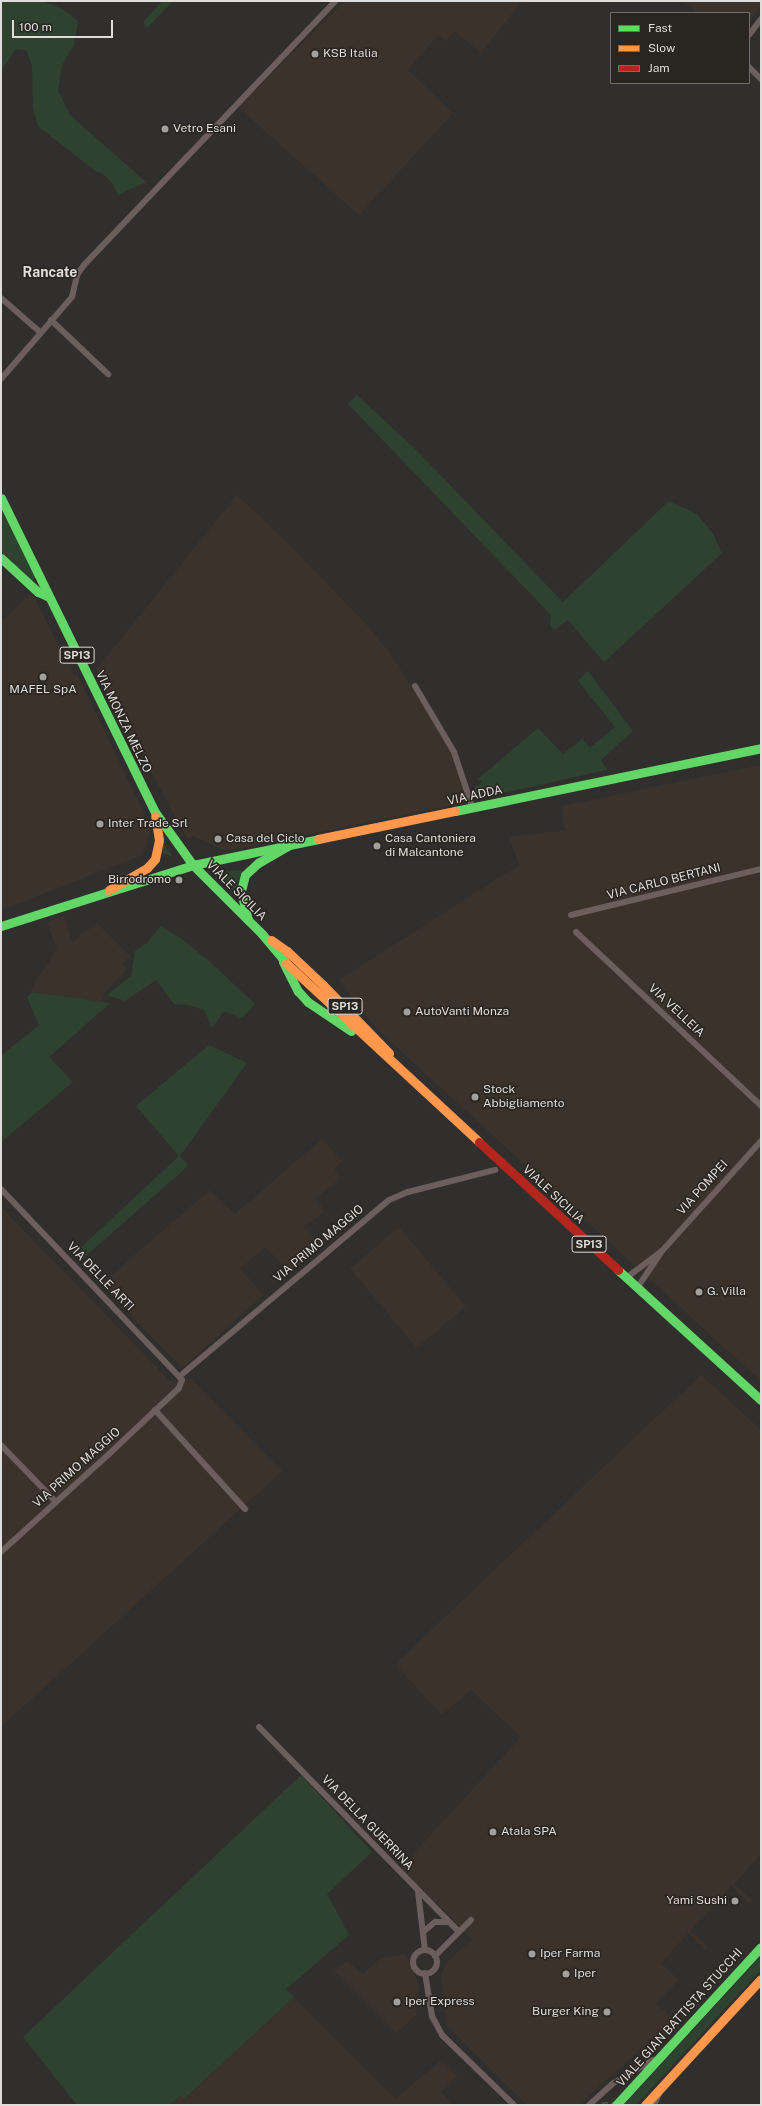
<!DOCTYPE html>
<html>
<head>
<meta charset="utf-8">
<style>
  body { margin:0 }
  #map { position:relative; width:762px; height:2106px; overflow:hidden; background:#312f2d; font-family:"Public Sans",sans-serif }
  div>[style] { position:absolute }
  [style*='--x'] { left:calc(var(--x)*1px); top:calc(var(--y)*1px); width:calc(var(--w)*1px); rotate:calc(var(--a)*1deg) }
  .built>* { inset:0; background:#3b322b; transform-origin:0 0 }
  .green>* { inset:0; background:#2f4230 }
  .street-tunnel>* { height:6px; margin-top:-3px; transform-origin:0; background:repeating-linear-gradient(90deg,#4b4947 0 6px,transparent 0 9px) }
  .street>* { height:6px; margin:-3px; padding:0 3px; transform-origin:3px; border-radius:3px; background:#6c5e5d }
  .street>.ring { margin:-3px; padding:0; box-sizing:content-box; background:none; border:6px solid #6c5e5d; border-radius:50% }
  .fast>* { height:9px; margin:-4.5px; padding:0 4.5px; transform-origin:4.5px; border-radius:4.5px; background:#63d668 }
  .slow>* { height:9px; margin:-4.5px; padding:0 4.5px; transform-origin:4.5px; border-radius:4.5px; background:#ff974d }
  .jam>* { height:9px; margin:-4.5px; padding:0 4.5px; transform-origin:4.5px; border-radius:4.5px; background:#b3261e }
  .dots>* { width:11px; height:11px; translate:-50% -50%; box-sizing:border-box; border:2px solid #292521; border-radius:50% }
  span { translate:-50% -50%; white-space:nowrap; text-align:center; line-height:1.15; -webkit-text-stroke:3px #292521; paint-order:stroke }
  .shield-label span { padding:1px 3px; background:#292521; border:1px solid; border-radius:3px; -webkit-text-stroke-width:0 }
  .shield-label { font-size:11px; color:#dfdcda; font-weight:700 }
  .poi-label { font-size:12px; color:#dfdcda }
  .left { translate:0 -50%; text-align:left }
  .right { translate:-100% -50%; text-align:right }
  .street-label { font-size:12px; color:#dfdcda }
  .quarter-label { font-size:14px; color:#dfdcda; font-weight:700 }
  .frame { position:absolute; inset:0; border:2px solid #dfdcda; pointer-events:none }
  .legend { position:absolute; left:610px; top:12px; width:140px; height:72px; box-sizing:border-box; background:#292521; border:1px solid #726e6b; margin:0; padding:5px 7px; list-style:none; font-size:12px; color:#dfdcda }
  .legend li { display:flex; align-items:center; gap:8px; height:20px }
  .legend b { width:20px; border:1px solid #726e6b }
  .scale { position:absolute; left:12px; top:20px; width:101px; height:18px; box-sizing:border-box; border:2px solid #dfdcda; border-top:0; padding-left:5px; font-size:12px; line-height:14px; white-space:nowrap; color:#dfdcda; -webkit-text-stroke:3px #292521; paint-order:stroke }
</style>
</head>
<body>
<div id="map">
  <div class="built">
    <div style="clip-path:polygon(345px 1px,522px 1px,481px 53px,455px 31px,446px 41px,438px 35px,408px 70px,453px 113px,359px 215px,238px 107px)"></div>
    <div style="clip-path:polygon(683px 1px,761px 1px,761px 6px,749px 22px,749px 13px,696px 13px)"></div>
    <div style="clip-path:polygon(237px 495px,288px 544px,367px 625px,390px 653px,451px 750px,467px 802px,225px 851px,194px 836px,187px 838px,96px 670px)"></div>
    <div style="clip-path:polygon(32px 593px,74px 676px,77px 674px,151px 828px,143px 855px,1px 910px,1px 618px,3px 620px)"></div>
    <div style="clip-path:polygon(761px 765px,761px 1381px,378px 1030px,339px 980px,519px 865px,509px 837px,565px 830px,561px 806px)"></div>
    <div style="clip-path:polygon(64px 916px,72px 942px,97px 923px,130px 956px,122px 965px,127px 969px,105px 993px,100px 1002px,32px 992px,31px 989px,57px 950px,47px 922px)"></div>
    <div style="clip-path:polygon(322px 1139px,342px 1161px,333px 1170px,341px 1178px,315px 1199px,325px 1211px,304px 1227px,320px 1245px,290px 1272px,265px 1247px,240px 1269px,264px 1295px,182px 1368px,101px 1284px,210px 1190px,235px 1214px)"></div>
    <div style="clip-path:polygon(1px 1207px,170px 1381px,191px 1378px,282px 1471px,1px 1727px)"></div>
    <div style="left:399px;top:1227px;width:104px;height:64px;rotate:50deg"></div>
    <div style="clip-path:polygon(701px 1375px,761px 1430px,761px 1854px,734px 1884px,752px 1900px,749px 1903px,731px 1886px,690px 1931px,708px 1947px,706px 1950px,688px 1933px,661px 1963px,679px 1980px,656px 2003px,676px 2022px,649px 2056px,640px 2049px,579px 2105px,527px 2105px,447px 2026px,441px 1975px,446px 1963px,472px 1939px,401px 1867px,521px 1737px,471px 1690px,442px 1715px,395px 1664px)"></div>
    <div style="clip-path:polygon(406px 1954px,419px 1986px,416px 2015px,396px 2033px,334px 1971px,347px 1961px,363px 1974px,381px 1958px)"></div>
    <div style="clip-path:polygon(294px 1997px,396px 2099px,441px 2060px,457px 2076px,441px 2092px,454px 2105px,169px 2105px,181px 2095px,185px 2099px)"></div>
  </div>
  <div class="green">
    <div style="clip-path:polygon(1px 1px,42px 1px,61px 8px,78px 21px,74px 45px,62px 65px,58px 91px,70px 115px,146px 182px,118px 195px,113px 184px,103px 174px,94px 170px,38px 126px,33px 108px,32px 65px,26px 50px,16px 49px,1px 71px)"></div>
    <div style="clip-path:polygon(162px 1px,173px 1px,147px 28px,143px 22px)"></div>
    <div style="clip-path:polygon(357px 395px,416px 450px,563px 602px,669px 501px,697px 514px,713px 534px,722px 553px,604px 662px,568px 620px,554px 630px,550px 625px,551px 615px,348px 404px)"></div>
    <div style="clip-path:polygon(1px 507px,36px 577px,32px 581px,1px 552px)"></div>
    <div style="clip-path:polygon(588px 671px,633px 731px,601px 760px,607px 770px,476px 799px,472px 790px,482px 782px,478px 779px,538px 728px,563px 754px,582px 739px,590px 748px,615px 727px,578px 681px)"></div>
    <div style="clip-path:polygon(163px 844px,172px 855px,170px 856px,162px 853px)"></div>
    <div style="clip-path:polygon(241px 870px,243px 872px,236px 894px,221px 878px,227px 871px)"></div>
    <div style="clip-path:polygon(161px 926px,182px 939px,210px 962px,255px 1004px,242px 1018px,224px 1011px,212px 1028px,204px 1010px,188px 1005px,174px 1004px,156px 980px,125px 1001px,107px 995px,131px 976px,135px 951px,147px 943px)"></div>
    <div style="clip-path:polygon(32px 992px,110px 1003px,49px 1057px,73px 1082px,1px 1142px,1px 1056px,39px 1025px,27px 997px)"></div>
    <div style="clip-path:polygon(209px 1045px,247px 1063px,180px 1156px,188px 1166px,79px 1262px,75px 1253px,179px 1156px,136px 1106px)"></div>
    <div style="clip-path:polygon(301px 1775px,372px 1852px,327px 1894px,349px 1935px,286px 1989px,294px 1997px,184px 2099px,181px 2095px,169px 2105px,77px 2105px,23px 2037px)"></div>
    <div style="clip-path:polygon(761px 1956px,761px 1970px,636px 2105px,624px 2105px)"></div>
  </div>
  <div class="street-tunnel">
    <div style="--x:602;--y:2105;--w:13;--a:0"></div>
  </div>
  <div class="street">
    <div style="--x:749;--y:35;--w:20;--a:-53"></div>
    <div style="--x:749;--y:67;--w:17;--a:45"></div>
    <div style="--x:1;--y:298;--w:52;--a:41.1"></div>
    <div style="--x:51;--y:320;--w:79;--a:43.5"></div>
    <div style="--x:1;--y:379;--w:108;--a:-49.1"></div>
    <div style="--x:72;--y:297;--w:23;--a:-77"></div>
    <div style="--x:77;--y:275;--w:12;--a:-55"></div>
    <div style="--x:84;--y:265;--w:364;--a:-46.4"></div>
    <div style="--x:415;--y:686;--w:77;--a:59.4"></div>
    <div style="--x:454;--y:752;--w:60;--a:71.6"></div>
    <div style="--x:571;--y:915;--w:195;--a:-13.6"></div>
    <div style="--x:576;--y:932;--w:254;--a:43.2"></div>
    <div style="--x:1;--y:1189;--w:263;--a:46.5"></div>
    <div style="--x:182;--y:1380;--w:9;--a:111"></div>
    <div style="--x:179;--y:1388;--w:96;--a:136.7"></div>
    <div style="--x:109;--y:1454;--w:146;--a:137.8"></div>
    <div style="--x:662;--y:1251;--w:148;--a:-48"></div>
    <div style="--x:626;--y:1278;--w:45;--a:-36.9"></div>
    <div style="--x:662;--y:1251;--w:45;--a:124"></div>
    <div style="--x:180;--y:1376;--w:273;--a:-40.1"></div>
    <div style="--x:389;--y:1200;--w:21;--a:-23"></div>
    <div style="--x:408;--y:1192;--w:90;--a:-14.2"></div>
    <div style="--x:155;--y:1410;--w:134;--a:47.7"></div>
    <div style="--x:1;--y:1445;--w:79;--a:46"></div>
    <div style="--x:259;--y:1727;--w:286;--a:45.7"></div>
    <div style="--x:418;--y:1892;--w:58;--a:83.1"></div>
    <div style="--x:423;--y:1932;--w:16;--a:-40"></div>
    <div style="--x:435;--y:1922;--w:13;--a:0"></div>
    <div class="ring" style="left:413px;top:1950px;width:18px;height:18px"></div>
    <div style="--x:435;--y:1956;--w:51;--a:-45"></div>
    <div style="--x:425;--y:1973;--w:44;--a:80.8"></div>
    <div style="--x:432;--y:2016;--w:21;--a:62"></div>
    <div style="--x:442;--y:2035;--w:100;--a:44.2"></div>
    <div style="--x:589;--y:2105;--w:31;--a:-42"></div>
    <div style="--x:612;--y:2084;--w:48;--a:-30.3"></div>
    <div style="--x:654;--y:2105;--w:12;--a:-66"></div>
  </div>
  <div class="fast">
    <div style="--x:1;--y:498;--w:350;--a:63.9"></div>
    <div style="--x:155;--y:812;--w:65;--a:54.4"></div>
    <div style="--x:193;--y:865;--w:98;--a:45"></div>
    <div style="--x:262;--y:934;--w:38;--a:50"></div>
    <div style="--x:1;--y:558;--w:50;--a:42.6"></div>
    <div style="--x:38;--y:592;--w:12;--a:24"></div>
    <div style="--x:455;--y:811;--w:312;--a:-11.6"></div>
    <div style="--x:248;--y:920;--w:30;--a:-104"></div>
    <div style="--x:241;--y:891;--w:16;--a:-76"></div>
    <div style="--x:245;--y:875;--w:18;--a:-43"></div>
    <div style="--x:258;--y:863;--w:38;--a:-30"></div>
    <div style="--x:1;--y:926;--w:201;--a:-17.6"></div>
    <div style="--x:193;--y:865;--w:128;--a:-11.7"></div>
    <div style="--x:283;--y:962;--w:33;--a:63"></div>
    <div style="--x:298;--y:991;--w:15;--a:48"></div>
    <div style="--x:308;--y:1002;--w:52;--a:34"></div>
    <div style="--x:618;--y:1270;--w:193;--a:42.3"></div>
    <div style="--x:616;--y:2105;--w:214;--a:-47.5"></div>
  </div>
  <div class="slow">
    <div style="--x:318;--y:839;--w:140;--a:-11.6"></div>
    <div style="--x:109;--y:890;--w:44;--a:-30.1"></div>
    <div style="--x:147;--y:868;--w:12;--a:-48"></div>
    <div style="--x:155;--y:859;--w:19;--a:-78"></div>
    <div style="--x:159;--y:840;--w:24;--a:-99"></div>
    <div style="--x:271;--y:940;--w:19;--a:35"></div>
    <div style="--x:287;--y:951;--w:50;--a:43.4"></div>
    <div style="--x:323;--y:985;--w:95;--a:45.9"></div>
    <div style="--x:286;--y:963;--w:263;--a:42.8"></div>
    <div style="--x:645;--y:2105;--w:171;--a:-47.4"></div>
  </div>
  <div class="jam">
    <div style="--x:479;--y:1142;--w:189;--a:42.6"></div>
  </div>
  <div class="dots">
    <div style="left:315px;top:54px;background:#a29f9d"></div>
    <div style="left:165px;top:129px;background:#a29f9d"></div>
    <div style="left:43px;top:677px;background:#a29f9d"></div>
    <div style="left:100px;top:824px;background:#a29f9d"></div>
    <div style="left:218px;top:839px;background:#a29f9d"></div>
    <div style="left:377px;top:846px;background:#a29f9d"></div>
    <div style="left:179px;top:880px;background:#a29f9d"></div>
    <div style="left:407px;top:1012px;background:#a29f9d"></div>
    <div style="left:475px;top:1097px;background:#a29f9d"></div>
    <div style="left:699px;top:1292px;background:#a29f9d"></div>
    <div style="left:493px;top:1832px;background:#a29f9d"></div>
    <div style="left:735px;top:1901px;background:#a29f9d"></div>
    <div style="left:532px;top:1954px;background:#a29f9d"></div>
    <div style="left:566px;top:1974px;background:#a29f9d"></div>
    <div style="left:397px;top:2002px;background:#a29f9d"></div>
    <div style="left:607px;top:2012px;background:#a29f9d"></div>
  </div>
  <div class="shield-label">
    <span style="left:77px;top:655px">SP13</span>
    <span style="left:345px;top:1006px">SP13</span>
    <span style="left:589px;top:1244px">SP13</span>
  </div>
  <div class="poi-label">
    <span class="left" style="left:323px;top:54px">KSB Italia</span>
    <span class="left" style="left:173px;top:129px">Vetro Esani</span>
    <span style="left:43px;top:690px">MAFEL SpA</span>
    <span class="left" style="left:108px;top:824px">Inter Trade Srl</span>
    <span class="left" style="left:226px;top:839px">Casa del Ciclo</span>
    <span class="left" style="left:385px;top:846px">Casa Cantoniera<br>di Malcantone</span>
    <span class="right" style="left:171px;top:880px">Birrodromo</span>
    <span class="left" style="left:415px;top:1012px">AutoVanti Monza</span>
    <span class="left" style="left:483px;top:1097px">Stock<br>Abbigliamento</span>
    <span class="left" style="left:707px;top:1292px">G. Villa</span>
    <span class="left" style="left:501px;top:1832px">Atala SPA</span>
    <span class="right" style="left:727px;top:1901px">Yami Sushi</span>
    <span class="left" style="left:540px;top:1954px">Iper Farma</span>
    <span class="left" style="left:574px;top:1974px">Iper</span>
    <span class="left" style="left:405px;top:2002px">Iper Express</span>
    <span class="right" style="left:599px;top:2012px">Burger King</span>
  </div>
  <div class="street-label">
    <span style="left:123px;top:722px;rotate:64deg">VIA MONZA MELZO</span>
    <span style="left:475px;top:796px;rotate:-12deg">VIA ADDA</span>
    <span style="left:664px;top:882px;rotate:-14deg">VIA CARLO BERTANI</span>
    <span style="left:236px;top:891px;rotate:45deg">VIALE SICILIA</span>
    <span style="left:676px;top:1011px;rotate:43deg">VIA VELLEIA</span>
    <span style="left:703px;top:1188px;rotate:-48deg">VIA POMPEI</span>
    <span style="left:553px;top:1195px;rotate:43deg">VIALE SICILIA</span>
    <span style="left:319px;top:1244px;rotate:-40deg">VIA PRIMO MAGGIO</span>
    <span style="left:100px;top:1277px;rotate:46deg">VIA DELLE ARTI</span>
    <span style="left:77px;top:1468px;rotate:-42deg">VIA PRIMO MAGGIO</span>
    <span style="left:367px;top:1823px;rotate:46deg">VIA DELLA GUERRINA</span>
    <span style="left:680px;top:2018px;rotate:-48deg">VIALE GIAN BATTISTA STUCCHI</span>
  </div>
  <div class="quarter-label">
    <span style="left:50px;top:272px">Rancate</span>
  </div>
  <div class="frame"></div>
  <ul class="legend">
  <li><b style="height:5px;background:#63d668"></b>Fast</li>
  <li><b style="height:5px;background:#ff974d"></b>Slow</li>
  <li><b style="height:5px;background:#b3261e"></b>Jam</li>
  </ul>
  <div class="scale">100 m</div>
</div>
</body>
</html>
